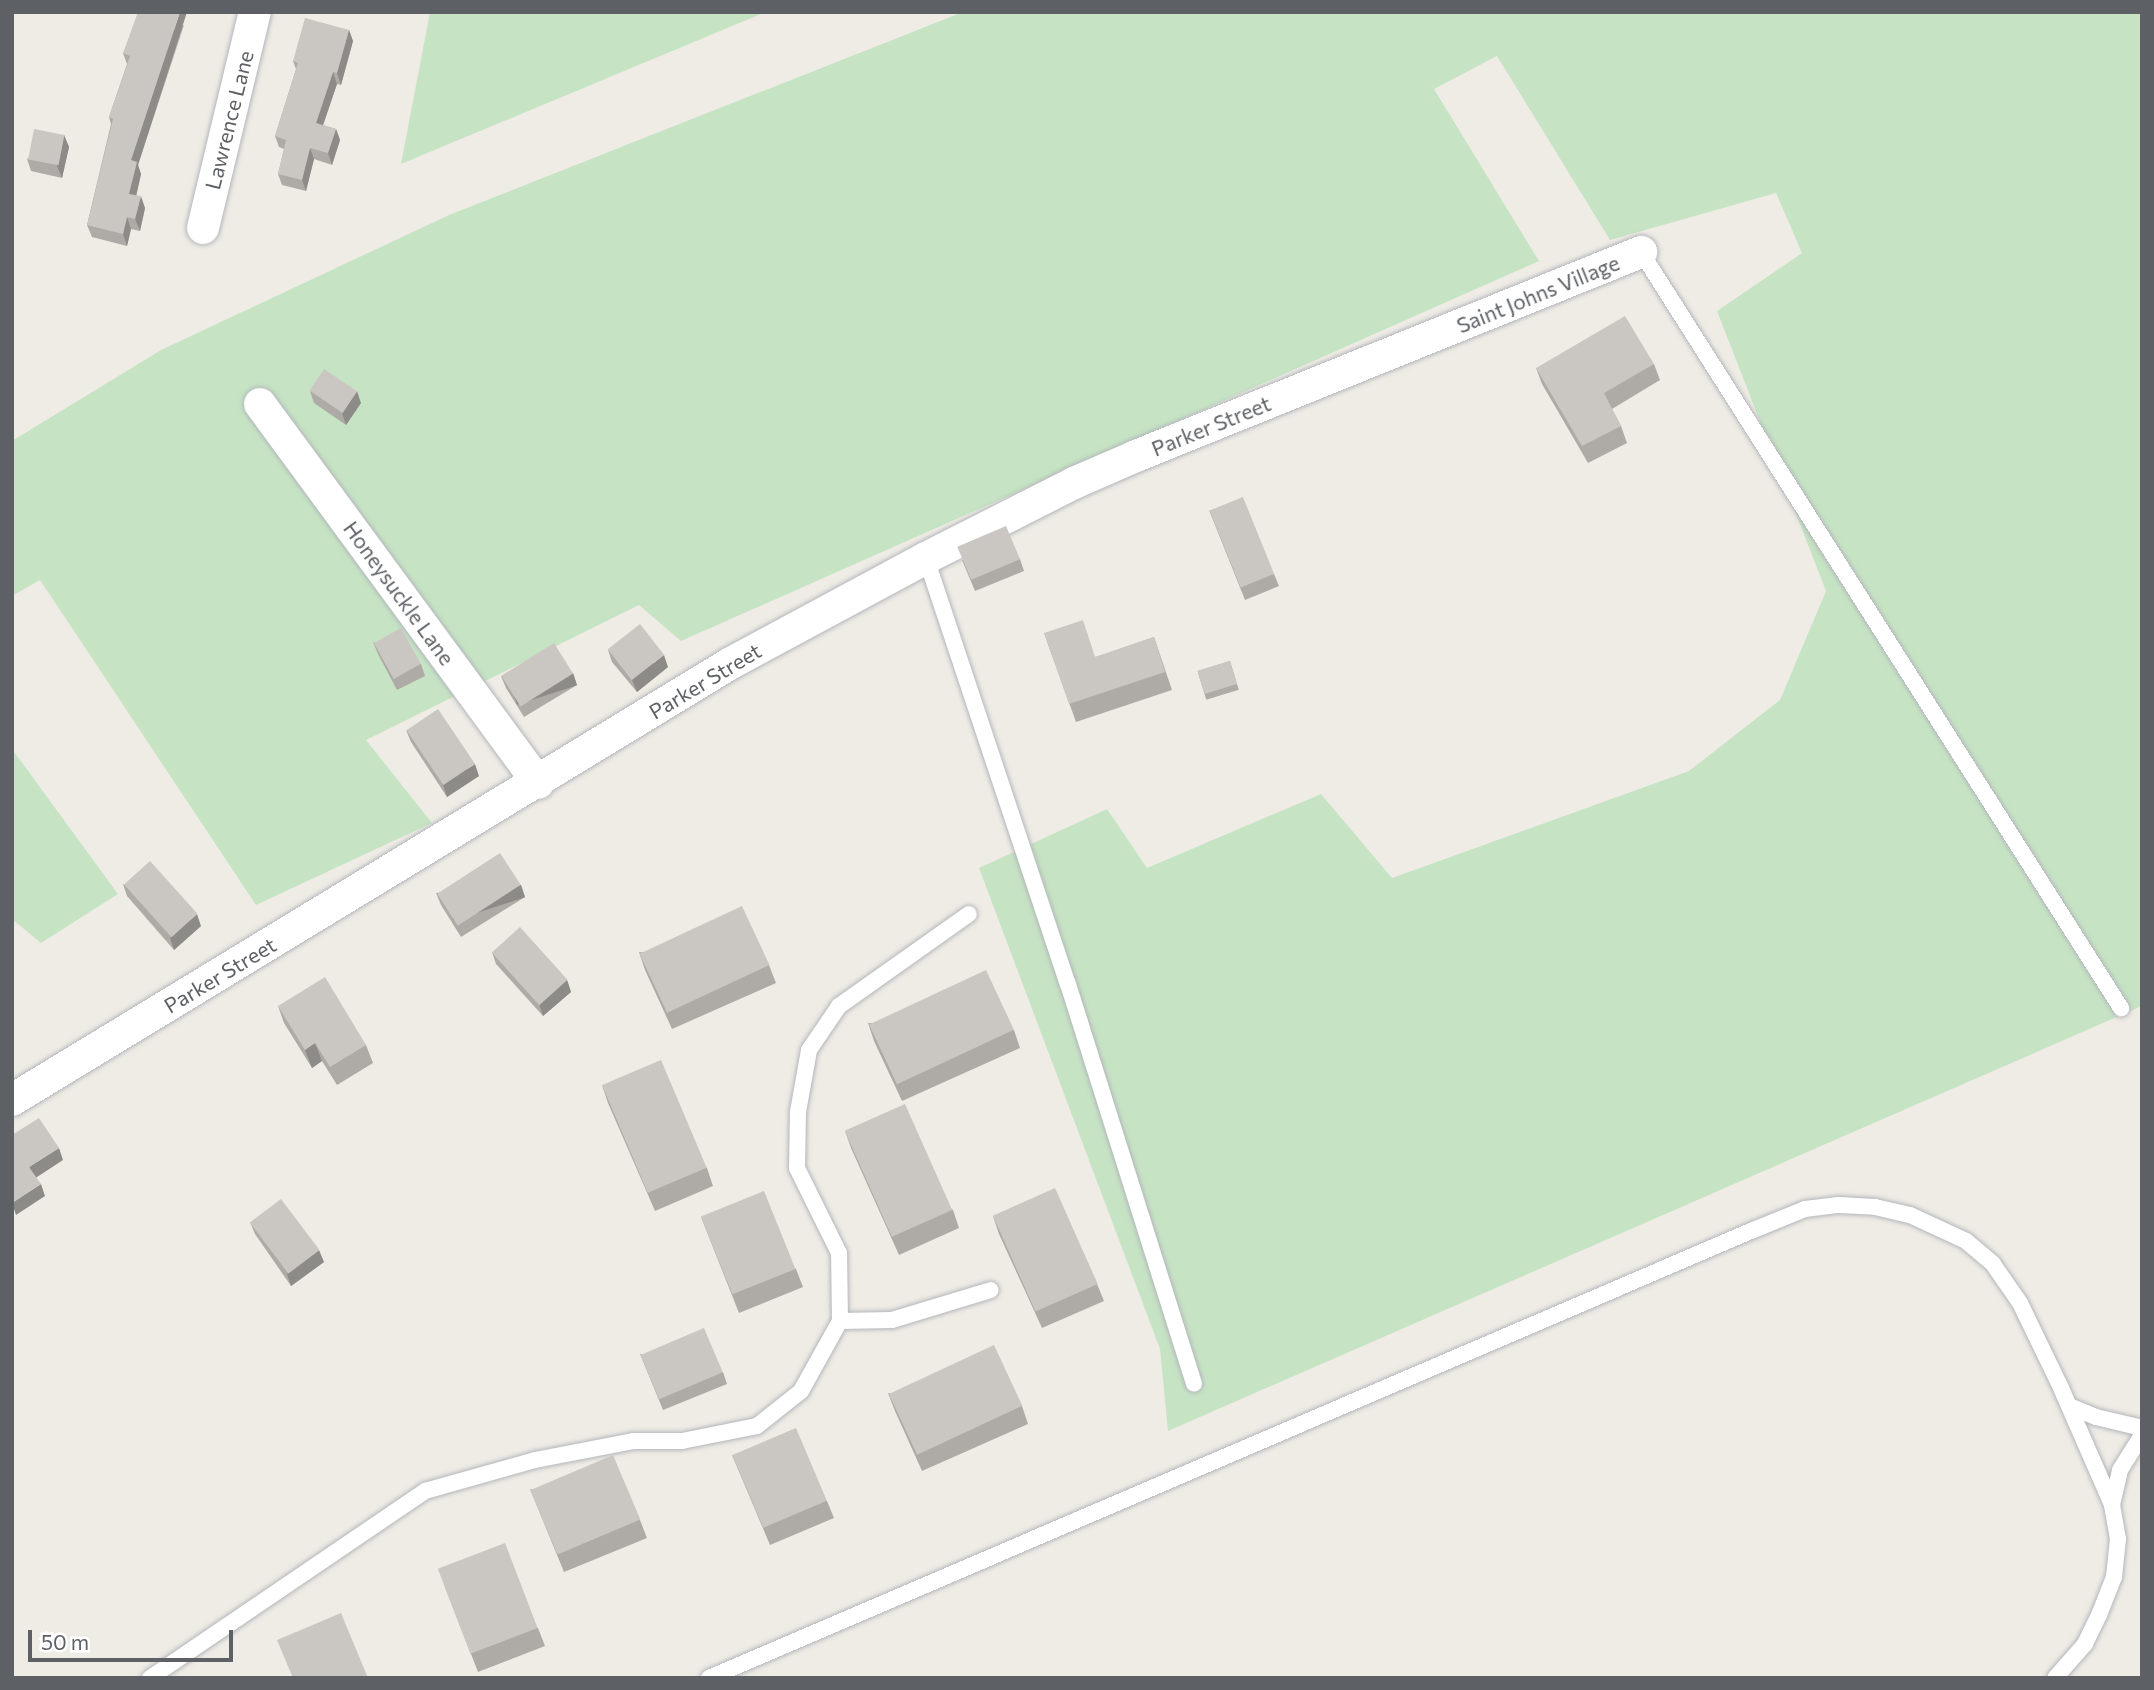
<!DOCTYPE html>
<html>
<head>
<meta charset="utf-8">
<style>
  body { margin:0 }
  #map { position:relative; width:2154px; height:1690px; overflow:hidden; background:#efece6; font-family:Commissioner,sans-serif }
  div>[style] { position:absolute }
  [style*='--x'] { left:calc(var(--x)*1px); top:calc(var(--y)*1px); width:calc(var(--w)*1px); rotate:calc(var(--a)*1deg) }
  .green>* { inset:0; background:#c6e4c4 }
  .roads { filter:drop-shadow(0 0 2px #b3b6ba) drop-shadow(0 0 2px #b3b6ba) }
  .service>* { height:16px; margin:-8px; padding:0 8px; transform-origin:8px; border-radius:8px; background:#fff }
  .minor>* { height:32px; margin:-16px; padding:0 16px; transform-origin:16px; border-radius:16px; background:#fff }
  .wall>* { inset:0; background:#aeaba7; transform-origin:0 0 }
  .shaded-wall>* { inset:0; background:#8d8b88; transform-origin:0 0 }
  .building>* { inset:0; background:#cac7c2; transform-origin:0 0 }
  span { translate:-50% -50%; white-space:nowrap; text-align:center; line-height:1.15; -webkit-text-stroke:5px #fff; paint-order:stroke }
  .street-label { font-size:21px; color:#5d6165 }
  .frame { position:absolute; inset:0; border:14px solid #5d6165; pointer-events:none }
  .scale { position:absolute; left:28px; top:1630px; width:205px; height:32px; box-sizing:border-box; border:4px solid #5d6165; border-top:0; padding-left:9px; font-size:21px; line-height:24px; white-space:nowrap; color:#5d6165; -webkit-text-stroke:5px #fff; paint-order:stroke }
</style>
</head>
<body>
<div id="map">
  <div class="green">
    <div style="clip-path:polygon(430px 12px,766px 12px,401px 164px)"></div>
    <div style="clip-path:polygon(963px 12px,2142px 12px,2142px 1006px,1168px 1431px,1160px 1349px,979px 868px,1107px 809px,1147px 868px,1321px 794px,1392px 878px,1689px 771px,1780px 700px,1826px 591px,1717px 311px,1802px 253px,1776px 193px,1610px 240px,1497px 56px,1434px 89px,1539px 261px,681px 641px,639px 605px,366px 740px,432px 823px,256px 905px,40px 580px,12px 596px,12px 441px,161px 350px,449px 215px)"></div>
    <div style="clip-path:polygon(12px 749px,118px 894px,41px 943px,12px 919px)"></div>
  </div>
  <div class="roads">
    <div class="service">
      <div style="--x:1641;--y:252;--w:896;--a:57.59"></div>
      <div style="--x:926;--y:558;--w:449;--a:71.6"></div>
      <div style="--x:1068;--y:984;--w:419;--a:72.5"></div>
      <div style="--x:840;--y:1321;--w:52;--a:-1.1"></div>
      <div style="--x:892;--y:1320;--w:103;--a:-16.9"></div>
      <div style="--x:2069;--y:1406;--w:29;--a:22"></div>
      <div style="--x:2096;--y:1417;--w:47;--a:13.4"></div>
      <div style="--x:2112;--y:1505;--w:36;--a:-77"></div>
      <div style="--x:2120;--y:1470;--w:41;--a:-57.8"></div>
      <div style="--x:150;--y:1678;--w:333;--a:-34.2"></div>
      <div style="--x:425;--y:1491;--w:114;--a:-15.7"></div>
      <div style="--x:535;--y:1460;--w:101;--a:-10.9"></div>
      <div style="--x:634;--y:1441;--w:48;--a:0"></div>
      <div style="--x:682;--y:1441;--w:76;--a:-11.3"></div>
      <div style="--x:757;--y:1426;--w:56;--a:-38.5"></div>
      <div style="--x:801;--y:1391;--w:80;--a:-60.9"></div>
      <div style="--x:840;--y:1321;--w:68;--a:-90.8"></div>
      <div style="--x:839;--y:1253;--w:95;--a:-116.3"></div>
      <div style="--x:797;--y:1168;--w:56;--a:-89"></div>
      <div style="--x:798;--y:1112;--w:63;--a:-79.9"></div>
      <div style="--x:809;--y:1050;--w:53;--a:-55.7"></div>
      <div style="--x:839;--y:1006;--w:159;--a:-35.3"></div>
      <div style="--x:709;--y:1678;--w:1134;--a:-23.22"></div>
      <div style="--x:1751;--y:1231;--w:58;--a:-22.2"></div>
      <div style="--x:1805;--y:1209;--w:34;--a:-7"></div>
      <div style="--x:1839;--y:1205;--w:36;--a:3"></div>
      <div style="--x:1875;--y:1207;--w:36;--a:13"></div>
      <div style="--x:1910;--y:1215;--w:62;--a:24.9"></div>
      <div style="--x:1966;--y:1241;--w:35;--a:40"></div>
      <div style="--x:1993;--y:1264;--w:47;--a:55.3"></div>
      <div style="--x:2020;--y:1303;--w:94;--a:64.2"></div>
      <div style="--x:2061;--y:1388;--w:128;--a:66.4"></div>
      <div style="--x:2112;--y:1505;--w:35;--a:80"></div>
      <div style="--x:2118;--y:1539;--w:38;--a:96"></div>
      <div style="--x:2114;--y:1577;--w:41;--a:111.5"></div>
      <div style="--x:2099;--y:1615;--w:32;--a:116"></div>
      <div style="--x:2085;--y:1644;--w:45;--a:131.4"></div>
    </div>
    <div class="minor">
      <div style="--x:203;--y:228;--w:222;--a:-76.5"></div>
      <div style="--x:260;--y:404;--w:470;--a:53.7"></div>
      <div style="--x:12;--y:1100;--w:841;--a:-31.29"></div>
      <div style="--x:731;--y:663;--w:221;--a:-28.3"></div>
      <div style="--x:926;--y:558;--w:166;--a:-26.9"></div>
      <div style="--x:1074;--y:483;--w:68;--a:-23.5"></div>
      <div style="--x:1136;--y:456;--w:545;--a:-22"></div>
    </div>
  </div>
  <div class="wall">
    <div style="clip-path:polygon(184px 25px,138px 165px,141px 174px,136px 195px,145px 208px,140px 231px,131px 229px,127px 246px,92px 237px,87px 225px,111px 124px,109px 117px,127px 64px,123px 53px)"></div>
    <div style="clip-path:polygon(349px 30px,353px 41px,341px 85px,337px 84px,323px 125px,336px 129px,340px 140px,332px 165px,314px 159px,306px 191px,282px 185px,278px 174px,284px 149px,279px 147px,275px 136px,296px 69px,293px 61px)"></div>
    <div style="clip-path:polygon(64px 135px,69px 147px,62px 178px,31px 171px,27px 159px)"></div>
    <div style="clip-path:polygon(1654px 364px,1660px 380px,1612px 409px,1621px 426px,1627px 443px,1588px 463px,1542px 384px,1536px 368px)"></div>
    <div style="clip-path:polygon(310px 391px,361px 403px,346px 425px,314px 403px)"></div>
    <div style="clip-path:polygon(1209px 510px,1274px 574px,1279px 586px,1245px 600px)"></div>
    <div style="clip-path:polygon(1020px 559px,1024px 571px,975px 591px,962px 560px)"></div>
    <div style="clip-path:polygon(1044px 633px,1096px 657px,1154px 637px,1172px 690px,1076px 722px)"></div>
    <div style="clip-path:polygon(373px 642px,421px 664px,425px 676px,397px 690px,378px 654px)"></div>
    <div style="clip-path:polygon(608px 650px,668px 667px,637px 692px,612px 662px)"></div>
    <div style="left:1230px;top:661px;width:30px;height:34px;rotate:73deg"></div>
    <div style="clip-path:polygon(573px 673px,577px 685px,524px 717px,506px 688px,501px 676px)"></div>
    <div style="clip-path:polygon(406px 730px,479px 776px,447px 797px,411px 742px)"></div>
    <div style="clip-path:polygon(123px 884px,201px 926px,174px 950px,127px 896px)"></div>
    <div style="clip-path:polygon(521px 885px,525px 897px,461px 937px,441px 905px,436px 893px)"></div>
    <div style="clip-path:polygon(492px 952px,567px 980px,571px 992px,543px 1016px,496px 964px)"></div>
    <div style="clip-path:polygon(639px 952px,769px 965px,776px 983px,672px 1029px,645px 970px)"></div>
    <div style="clip-path:polygon(278px 1006px,366px 1045px,373px 1063px,337px 1085px,322px 1061px,312px 1068px,284px 1023px)"></div>
    <div style="clip-path:polygon(868px 1023px,1014px 1030px,1020px 1048px,902px 1101px,874px 1041px)"></div>
    <div style="clip-path:polygon(602px 1085px,707px 1168px,713px 1186px,655px 1211px,608px 1103px)"></div>
    <div style="clip-path:polygon(845px 1131px,953px 1210px,959px 1228px,899px 1255px,851px 1148px)"></div>
    <div style="clip-path:polygon(993px 1216px,1097px 1284px,1104px 1301px,1042px 1328px,999px 1234px)"></div>
    <div style="clip-path:polygon(701px 1217px,796px 1269px,803px 1287px,739px 1313px)"></div>
    <div style="clip-path:polygon(250px 1222px,324px 1262px,291px 1286px,255px 1234px)"></div>
    <div style="clip-path:polygon(640px 1354px,723px 1372px,727px 1384px,663px 1410px)"></div>
    <div style="clip-path:polygon(888px 1393px,1022px 1406px,1028px 1424px,922px 1471px,895px 1411px)"></div>
    <div style="clip-path:polygon(732px 1455px,827px 1501px,834px 1518px,770px 1545px)"></div>
    <div style="clip-path:polygon(530px 1489px,640px 1520px,647px 1538px,564px 1572px)"></div>
    <div style="clip-path:polygon(445px 1587px,538px 1628px,545px 1646px,478px 1672px)"></div>
  </div>
  <div class="shaded-wall">
    <div style="clip-path:polygon(180px 12px,187px 12px,138px 165px,141px 174px,134px 206px,129px 194px,131px 160px)"></div>
    <div style="clip-path:polygon(349px 30px,353px 41px,341px 85px,337px 73px)"></div>
    <div style="clip-path:polygon(333px 72px,337px 84px,320px 134px,316px 123px)"></div>
    <div style="clip-path:polygon(336px 129px,340px 140px,332px 165px,328px 153px)"></div>
    <div style="clip-path:polygon(64px 135px,69px 147px,62px 178px,57px 166px)"></div>
    <div style="clip-path:polygon(310px 148px,314px 159px,306px 191px,302px 180px)"></div>
    <div style="clip-path:polygon(141px 196px,145px 208px,140px 231px,135px 219px)"></div>
    <div style="clip-path:polygon(127px 217px,131px 229px,127px 246px,123px 234px)"></div>
    <div style="clip-path:polygon(357px 391px,361px 403px,346px 425px,342px 413px)"></div>
    <div style="clip-path:polygon(664px 655px,668px 667px,637px 692px,632px 680px)"></div>
    <div style="left:573px;top:673px;width:13px;height:63px;rotate:72deg"></div>
    <div style="clip-path:polygon(475px 764px,479px 776px,447px 797px,443px 785px)"></div>
    <div style="left:521px;top:885px;width:13px;height:75px;rotate:72deg"></div>
    <div style="clip-path:polygon(197px 914px,201px 926px,174px 950px,170px 938px)"></div>
    <div style="clip-path:polygon(567px 980px,571px 992px,543px 1016px,539px 1004px)"></div>
    <div style="clip-path:polygon(315px 1043px,322px 1061px,312px 1068px,305px 1050px)"></div>
    <div style="clip-path:polygon(59px 1148px,63px 1160px,34px 1179px,29px 1167px)"></div>
    <div style="clip-path:polygon(41px 1184px,45px 1196px,16px 1215px,12px 1203px)"></div>
    <div style="clip-path:polygon(319px 1250px,324px 1262px,291px 1286px,287px 1274px)"></div>
  </div>
  <div class="building">
    <div style="clip-path:polygon(138px 12px,180px 12px,131px 160px,137px 162px,129px 194px,141px 196px,135px 219px,127px 217px,123px 234px,87px 225px,113px 119px,109px 117px,130px 56px,123px 53px)"></div>
    <div style="clip-path:polygon(305px 18px,349px 30px,337px 73px,333px 72px,316px 123px,336px 129px,328px 153px,310px 148px,302px 180px,278px 174px,286px 140px,275px 136px,298px 63px,293px 61px)"></div>
    <div style="left:34px;top:129px;width:31px;height:31px;rotate:11deg"></div>
    <div style="clip-path:polygon(1625px 316px,1654px 364px,1604px 393px,1621px 426px,1582px 446px,1536px 368px)"></div>
    <div style="left:324px;top:369px;width:40px;height:26px;rotate:34deg"></div>
    <div style="left:1243px;top:497px;width:83px;height:36px;rotate:68deg"></div>
    <div style="left:1006px;top:526px;width:36px;height:53px;rotate:67deg"></div>
    <div style="clip-path:polygon(1083px 620px,1095px 657px,1154px 637px,1165px 672px,1069px 704px,1044px 633px)"></div>
    <div style="left:640px;top:624px;width:39px;height:41px;rotate:52deg"></div>
    <div style="left:401px;top:628px;width:41px;height:31px;rotate:61deg"></div>
    <div style="left:554px;top:643px;width:36px;height:62px;rotate:58deg"></div>
    <div style="left:1230px;top:661px;width:24px;height:34px;rotate:73deg"></div>
    <div style="left:438px;top:709px;width:66px;height:38px;rotate:56deg"></div>
    <div style="left:500px;top:853px;width:38px;height:75px;rotate:57deg"></div>
    <div style="left:150px;top:861px;width:71px;height:35px;rotate:48deg"></div>
    <div style="left:742px;top:906px;width:65px;height:113px;rotate:65deg"></div>
    <div style="left:520px;top:927px;width:71px;height:38px;rotate:48deg"></div>
    <div style="left:986px;top:970px;width:66px;height:129px;rotate:65deg"></div>
    <div style="clip-path:polygon(325px 977px,366px 1045px,330px 1067px,315px 1043px,305px 1050px,278px 1006px)"></div>
    <div style="left:661px;top:1060px;width:117px;height:64px;rotate:67deg"></div>
    <div style="left:905px;top:1104px;width:116px;height:66px;rotate:66deg"></div>
    <div style="clip-path:polygon(39px 1118px,59px 1148px,29px 1167px,41px 1184px,12px 1203px,12px 1135px)"></div>
    <div style="left:1055px;top:1188px;width:105px;height:68px;rotate:66deg"></div>
    <div style="left:764px;top:1191px;width:84px;height:68px;rotate:68deg"></div>
    <div style="left:281px;top:1199px;width:64px;height:39px;rotate:53deg"></div>
    <div style="left:704px;top:1328px;width:48px;height:69px;rotate:67deg"></div>
    <div style="left:994px;top:1345px;width:67px;height:116px;rotate:65deg"></div>
    <div style="left:796px;top:1428px;width:79px;height:69px;rotate:67deg"></div>
    <div style="left:613px;top:1455px;width:70px;height:90px;rotate:67deg"></div>
    <div style="left:505px;top:1543px;width:91px;height:72px;rotate:69deg"></div>
    <div style="clip-path:polygon(341px 1613px,368px 1678px,293px 1678px,277px 1640px)"></div>
  </div>
  <div class="street-label">
    <span style="left:229px;top:120px;rotate:-76deg">Lawrence Lane</span>
    <span style="left:1538px;top:294px;rotate:-22deg">Saint Johns Village</span>
    <span style="left:1211px;top:426px;rotate:-22deg">Parker Street</span>
    <span style="left:399px;top:593px;rotate:54deg">Honeysuckle Lane</span>
    <span style="left:705px;top:681px;rotate:-31deg">Parker Street</span>
    <span style="left:220px;top:975px;rotate:-31deg">Parker Street</span>
  </div>
  <div class="frame"></div>
  <div class="scale">50 m</div>
</div>
</body>
</html>
